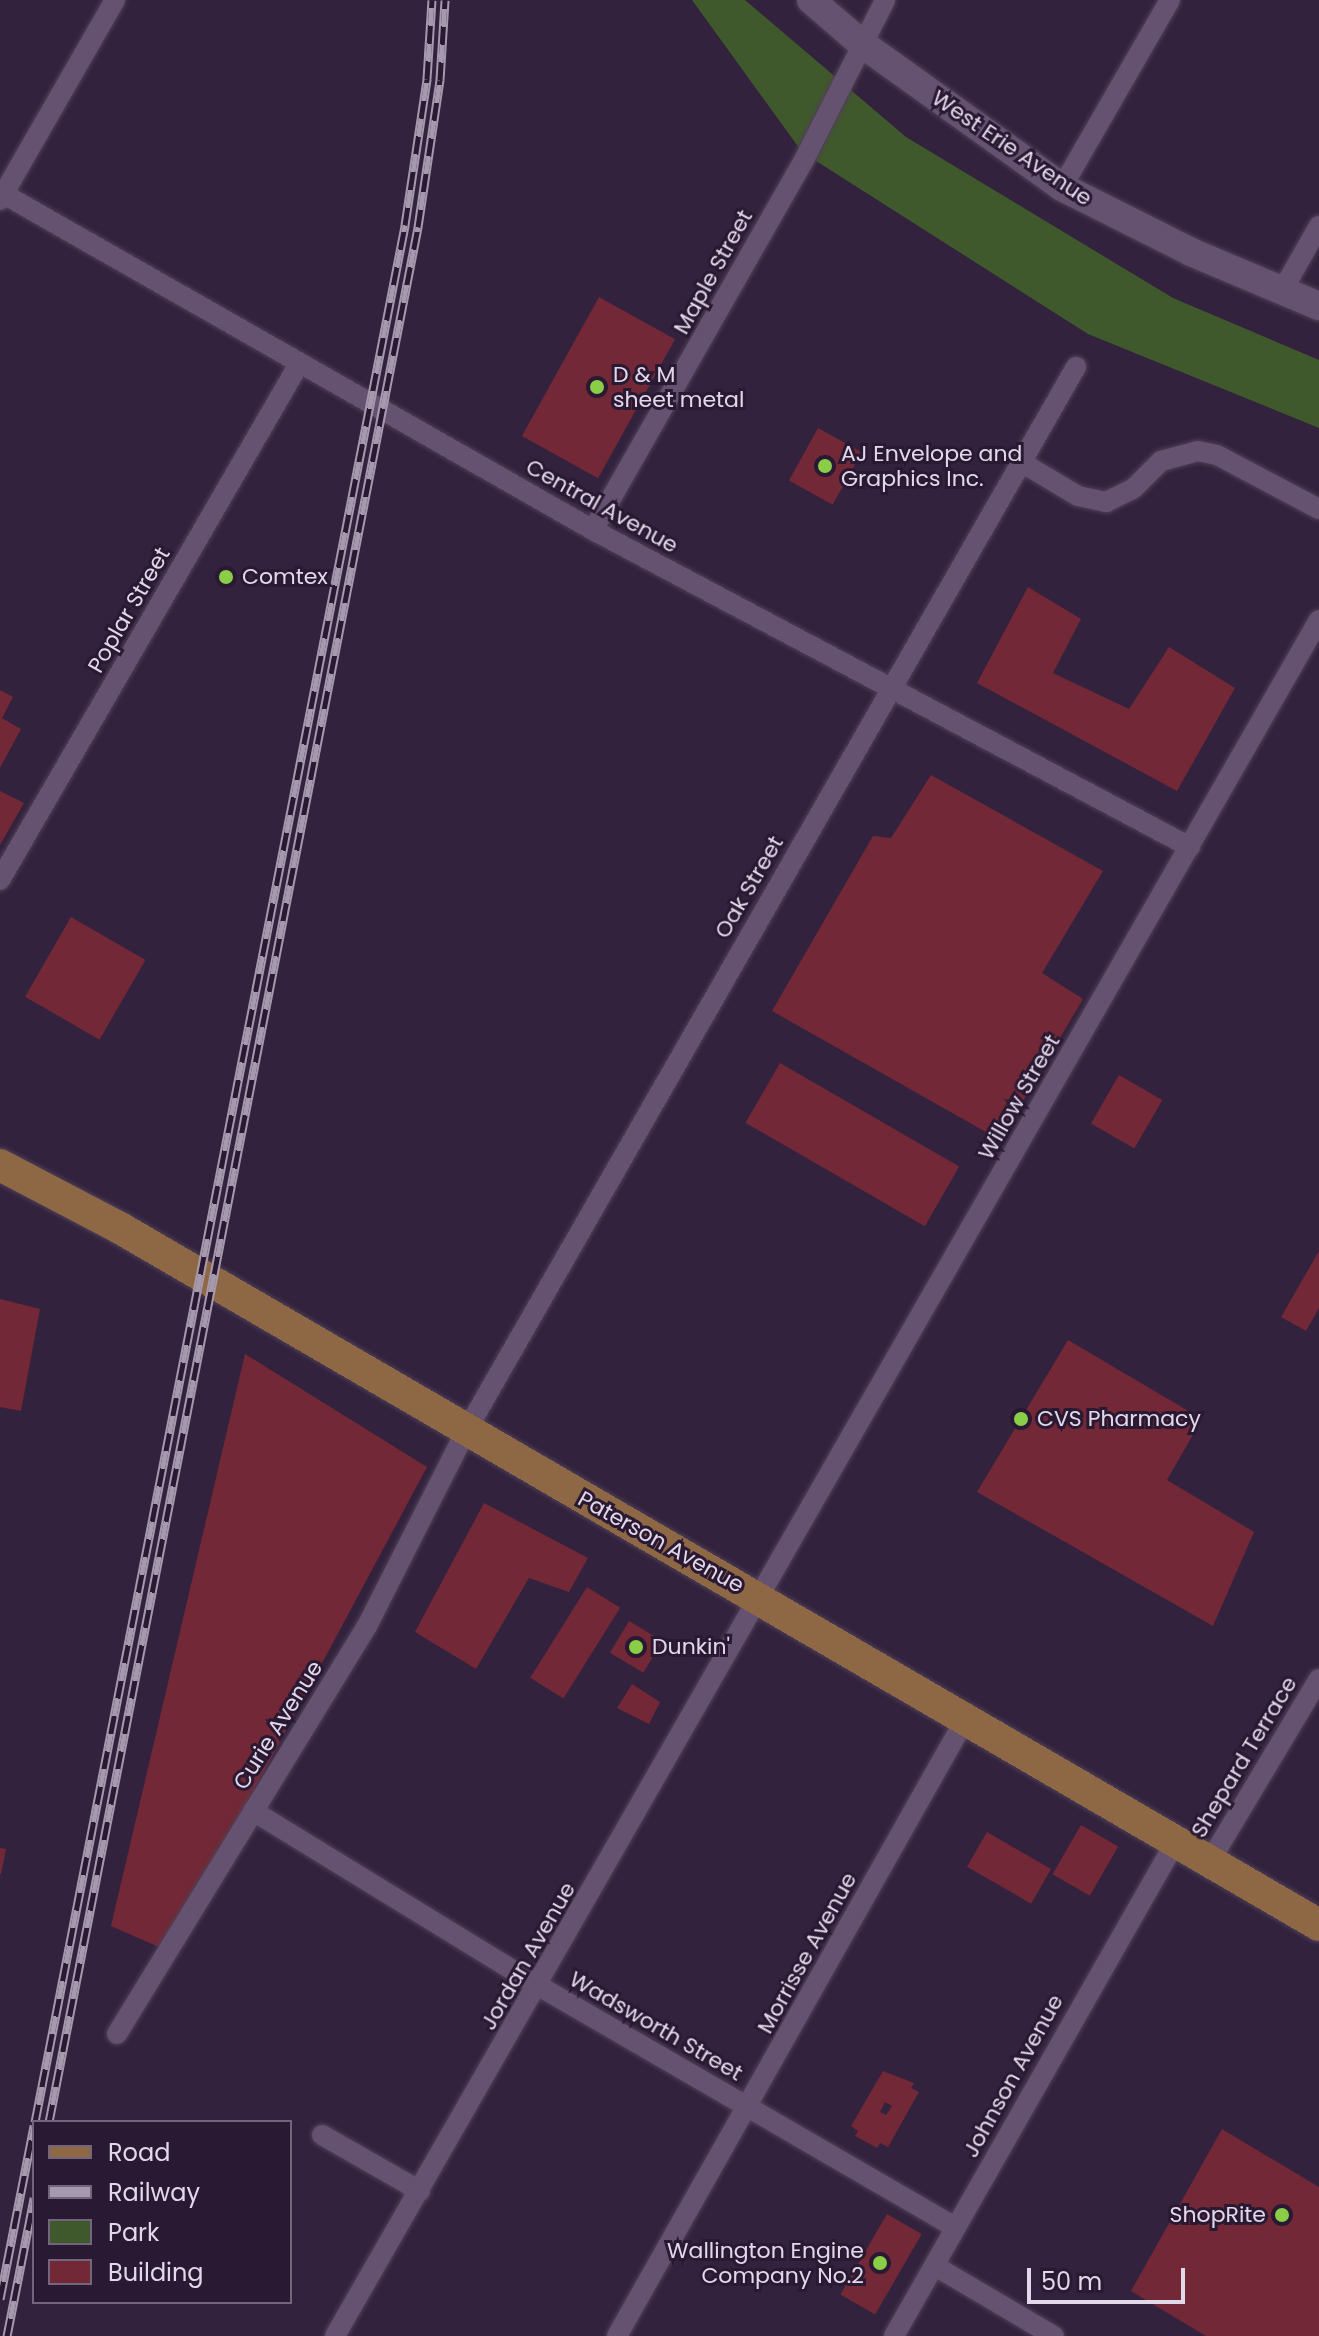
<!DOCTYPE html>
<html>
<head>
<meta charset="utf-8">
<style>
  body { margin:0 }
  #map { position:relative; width:1319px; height:2336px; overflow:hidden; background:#33223d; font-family:Poppins,sans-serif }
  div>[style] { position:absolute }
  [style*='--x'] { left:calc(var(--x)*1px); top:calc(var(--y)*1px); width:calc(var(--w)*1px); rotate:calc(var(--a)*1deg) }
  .green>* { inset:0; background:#40592c }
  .building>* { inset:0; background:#722836; transform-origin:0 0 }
  .roads { filter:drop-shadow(0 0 2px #4f4057) drop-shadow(0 0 2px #4f4057) }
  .street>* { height:20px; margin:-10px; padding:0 10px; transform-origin:10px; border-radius:10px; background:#655270 }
  .secondary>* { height:28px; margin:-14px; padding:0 14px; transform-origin:14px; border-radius:14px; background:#655270 }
  .primary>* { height:32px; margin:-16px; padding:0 16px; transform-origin:16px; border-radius:16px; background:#8e6745 }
  .rail>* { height:9px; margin-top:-4.5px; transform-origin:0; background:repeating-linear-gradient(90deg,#291933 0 18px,#a699ae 0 36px); box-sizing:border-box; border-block:2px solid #a699ae }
  .dots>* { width:22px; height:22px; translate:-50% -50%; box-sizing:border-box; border:4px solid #291933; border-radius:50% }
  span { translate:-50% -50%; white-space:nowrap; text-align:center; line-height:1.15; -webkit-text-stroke:6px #291933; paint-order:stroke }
  .street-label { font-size:22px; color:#e3d8e9 }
  .poi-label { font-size:22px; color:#e3d8e9 }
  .left { translate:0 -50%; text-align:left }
  .right { translate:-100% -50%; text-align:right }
  .legend { position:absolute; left:32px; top:2120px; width:260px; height:184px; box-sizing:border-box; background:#291933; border:2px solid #73657c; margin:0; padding:10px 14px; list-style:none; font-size:24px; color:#e3d8e9 }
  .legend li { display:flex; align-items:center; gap:16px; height:40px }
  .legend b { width:40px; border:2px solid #73657c }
  .scale { position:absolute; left:1027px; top:2268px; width:158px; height:36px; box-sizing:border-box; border:4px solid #e3d8e9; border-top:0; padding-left:10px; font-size:24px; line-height:28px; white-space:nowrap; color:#e3d8e9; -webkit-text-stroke:6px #291933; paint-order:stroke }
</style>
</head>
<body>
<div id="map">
  <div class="green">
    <div style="clip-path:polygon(692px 0,745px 0,906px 137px,1173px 298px,1319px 360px,1319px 428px,1088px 334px,802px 152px)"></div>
  </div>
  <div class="building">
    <div style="left:599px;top:297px;width:87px;height:159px;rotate:29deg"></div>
    <div style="left:818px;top:428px;width:50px;height:60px;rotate:29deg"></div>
    <div style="clip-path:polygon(1028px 587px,1081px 619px,1053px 673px,1129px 709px,1169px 647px,1235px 688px,1177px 791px,977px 683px)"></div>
    <div style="clip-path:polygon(0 690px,13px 697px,2px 718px,21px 729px,0 768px)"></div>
    <div style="clip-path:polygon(931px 775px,1103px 871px,1042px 973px,1083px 999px,1000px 1140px,772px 1011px,873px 836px,891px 838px)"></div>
    <div style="clip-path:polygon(0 791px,24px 803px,0 845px)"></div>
    <div style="left:71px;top:917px;width:86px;height:92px;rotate:30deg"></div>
    <div style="left:780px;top:1063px;width:207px;height:69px;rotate:30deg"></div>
    <div style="left:1119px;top:1075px;width:50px;height:56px;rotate:30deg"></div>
    <div style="clip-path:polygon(1319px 1251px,1319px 1308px,1306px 1331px,1281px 1317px)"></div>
    <div style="clip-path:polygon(0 1299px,40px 1309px,21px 1411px,0 1407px)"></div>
    <div style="clip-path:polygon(1068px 1340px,1202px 1419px,1167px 1480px,1254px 1532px,1213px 1626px,977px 1492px)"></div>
    <div style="clip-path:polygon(245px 1354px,427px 1467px,168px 1951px,111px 1926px)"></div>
    <div style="clip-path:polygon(484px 1503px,588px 1558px,569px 1592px,529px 1578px,476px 1669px,415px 1632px)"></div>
    <div style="left:587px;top:1587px;width:39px;height:107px;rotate:32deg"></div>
    <div style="left:629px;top:1621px;width:39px;height:37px;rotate:31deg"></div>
    <div style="clip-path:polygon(632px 1684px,660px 1702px,649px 1724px,617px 1708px)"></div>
    <div style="left:1081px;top:1825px;width:43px;height:57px;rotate:30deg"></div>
    <div style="left:987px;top:1832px;width:74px;height:40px;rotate:30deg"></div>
    <div style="clip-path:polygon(0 1848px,6px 1849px,1px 1874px,0 1874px)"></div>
    <div style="clip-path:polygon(evenodd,883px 2071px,914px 2083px,911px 2088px,919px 2092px,888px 2147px,880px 2143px,877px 2148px,855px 2136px,858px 2131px,851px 2126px,883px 2071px,885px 2102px,892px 2106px,886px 2115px,880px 2112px,885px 2102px)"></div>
    <div style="clip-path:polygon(1222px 2129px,1319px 2187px,1319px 2336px,1206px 2336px,1131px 2291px)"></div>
    <div style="left:887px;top:2214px;width:40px;height:93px;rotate:30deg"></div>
  </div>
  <div class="roads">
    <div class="street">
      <div style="--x:1062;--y:187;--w:216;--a:-60"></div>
      <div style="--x:0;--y:192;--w:683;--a:29.68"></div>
      <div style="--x:593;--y:530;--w:676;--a:27.97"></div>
      <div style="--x:0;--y:200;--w:231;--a:-60.1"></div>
      <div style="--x:1282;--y:291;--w:75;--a:-60.4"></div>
      <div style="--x:1021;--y:462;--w:66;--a:30.8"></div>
      <div style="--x:1078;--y:496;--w:29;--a:12"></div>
      <div style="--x:1106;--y:502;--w:30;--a:-26"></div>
      <div style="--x:1133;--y:489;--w:40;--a:-45"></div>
      <div style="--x:1161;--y:461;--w:38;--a:-15"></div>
      <div style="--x:1198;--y:451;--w:19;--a:12"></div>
      <div style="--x:1217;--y:455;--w:115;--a:27.9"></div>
      <div style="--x:593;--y:530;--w:428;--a:-60.3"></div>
      <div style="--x:805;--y:158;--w:177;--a:-63.1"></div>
      <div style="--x:0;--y:880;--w:596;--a:-59.91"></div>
      <div style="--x:253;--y:1811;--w:335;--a:31.5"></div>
      <div style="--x:539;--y:1986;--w:481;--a:30.1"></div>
      <div style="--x:1210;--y:1861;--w:212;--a:-59.1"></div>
      <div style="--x:117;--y:2034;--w:479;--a:-58.5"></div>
      <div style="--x:367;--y:1626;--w:216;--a:-63.1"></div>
      <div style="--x:465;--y:1433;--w:1229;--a:-60.18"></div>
      <div style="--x:322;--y:2135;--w:113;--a:29.7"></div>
      <div style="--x:935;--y:2266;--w:138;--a:30.5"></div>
      <div style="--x:335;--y:2336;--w:1978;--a:-60.17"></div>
      <div style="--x:617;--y:2336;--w:710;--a:-60.55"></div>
      <div style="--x:894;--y:2336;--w:570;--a:-60.33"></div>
    </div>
    <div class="secondary">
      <div style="--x:811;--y:0;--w:66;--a:40.7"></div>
      <div style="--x:861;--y:43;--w:247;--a:35.6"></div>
      <div style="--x:1062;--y:187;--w:144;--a:26.7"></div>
      <div style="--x:1191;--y:252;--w:139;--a:22.9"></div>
    </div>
    <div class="primary">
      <div style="--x:0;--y:1165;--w:136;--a:27.7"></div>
      <div style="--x:120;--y:1228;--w:1387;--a:30.17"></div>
    </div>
  </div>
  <div class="rail">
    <div style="--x:35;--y:2122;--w:1933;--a:-78.96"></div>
    <div style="--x:405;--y:225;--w:148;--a:-81.4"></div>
    <div style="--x:427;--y:79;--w:79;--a:-86.4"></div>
    <div style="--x:49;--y:2122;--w:1931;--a:-78.98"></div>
    <div style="--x:418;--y:227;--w:149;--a:-81.5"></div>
    <div style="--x:440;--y:80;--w:80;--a:-86.4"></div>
    <div style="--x:0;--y:2299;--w:177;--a:-78.9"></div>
    <div style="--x:7;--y:2336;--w:141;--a:-78.9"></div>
  </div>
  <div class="dots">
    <div style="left:597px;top:387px;background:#8ace48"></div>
    <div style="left:825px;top:466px;background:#8ace48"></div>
    <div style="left:226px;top:577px;background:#8ace48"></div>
    <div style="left:1021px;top:1419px;background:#8ace48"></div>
    <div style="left:636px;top:1647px;background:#8ace48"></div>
    <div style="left:1282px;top:2215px;background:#8ace48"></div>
    <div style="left:880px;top:2263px;background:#8ace48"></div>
  </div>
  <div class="street-label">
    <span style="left:1012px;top:148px;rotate:34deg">West Erie Avenue</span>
    <span style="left:713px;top:272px;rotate:-61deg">Maple Street</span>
    <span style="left:602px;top:506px;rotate:29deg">Central Avenue</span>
    <span style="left:129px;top:610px;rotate:-60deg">Poplar Street</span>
    <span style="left:749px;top:887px;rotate:-60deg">Oak Street</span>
    <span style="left:1019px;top:1097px;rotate:-60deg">Willow Street</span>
    <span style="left:661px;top:1542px;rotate:29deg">Paterson Avenue</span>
    <span style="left:278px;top:1725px;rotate:-58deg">Curie Avenue</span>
    <span style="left:1244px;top:1757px;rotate:-59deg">Shepard Terrace</span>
    <span style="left:807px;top:1953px;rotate:-61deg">Morrisse Avenue</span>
    <span style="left:528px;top:1956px;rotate:-60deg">Jordan Avenue</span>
    <span style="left:656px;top:2026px;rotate:30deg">Wadsworth Street</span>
    <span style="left:1013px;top:2076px;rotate:-61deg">Johnson Avenue</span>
  </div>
  <div class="poi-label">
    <span class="left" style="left:613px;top:387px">D &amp; M<br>sheet metal</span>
    <span class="left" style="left:841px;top:466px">AJ Envelope and<br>Graphics Inc.</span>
    <span class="left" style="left:242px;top:577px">Comtex</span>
    <span class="left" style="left:1037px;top:1419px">CVS Pharmacy</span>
    <span class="left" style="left:652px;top:1647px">Dunkin'</span>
    <span class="right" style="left:1266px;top:2215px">ShopRite</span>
    <span class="right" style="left:864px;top:2263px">Wallington Engine<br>Company No.2</span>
  </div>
  <ul class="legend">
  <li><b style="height:10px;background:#8e6745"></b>Road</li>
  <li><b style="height:10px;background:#a699ae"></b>Railway</li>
  <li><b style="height:22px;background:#40592c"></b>Park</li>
  <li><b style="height:22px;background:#722836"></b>Building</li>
  </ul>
  <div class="scale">50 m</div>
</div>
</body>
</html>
